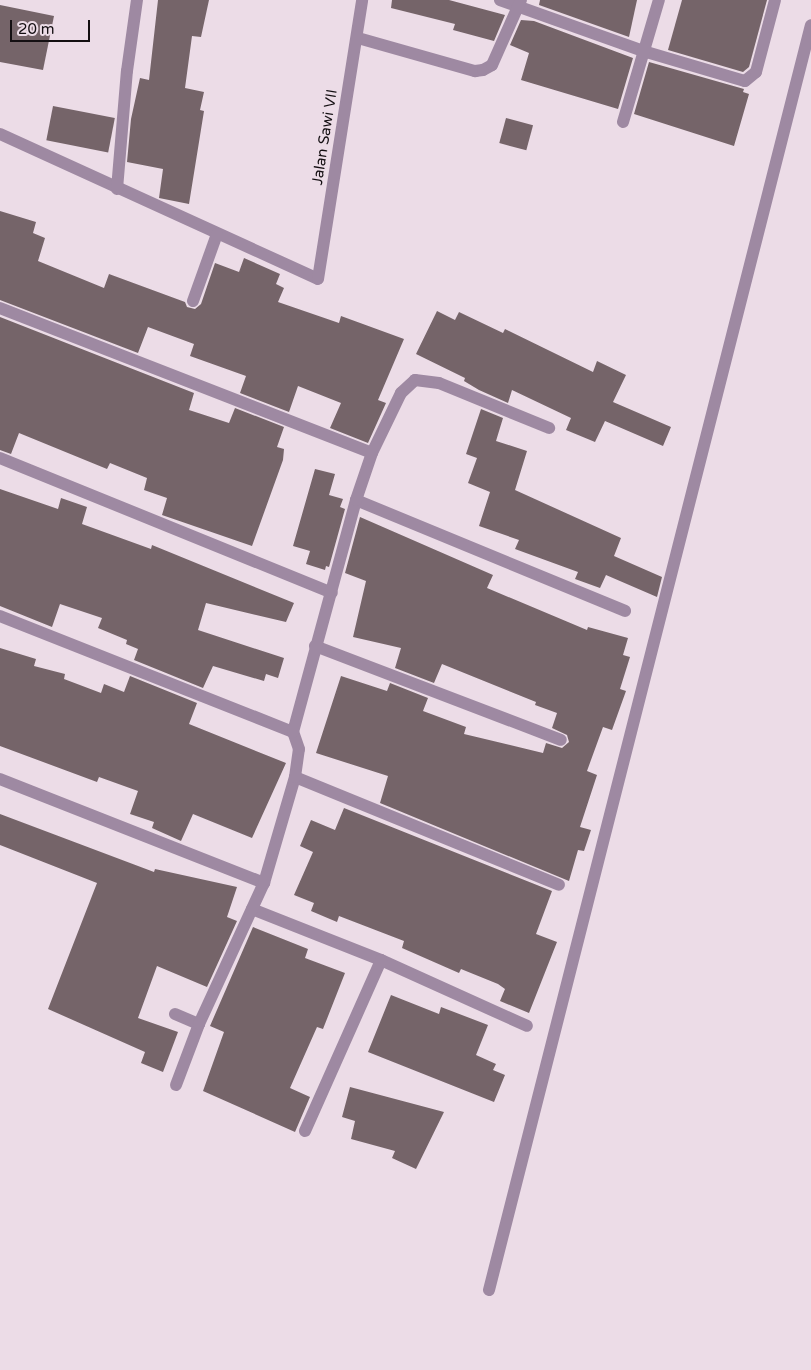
<!DOCTYPE html>
<html>
<head>
<meta charset="utf-8">
<style>
  body { margin:0 }
  #map { position:relative; width:811px; height:1370px; overflow:hidden; background:#ecdce7; font-family:"Varela Round",sans-serif }
  div>[style] { position:absolute }
  [style*='--x'] { left:calc(var(--x)*1px); top:calc(var(--y)*1px); width:calc(var(--w)*1px); rotate:calc(var(--a)*1deg) }
  .building>* { inset:0; background:#756469; transform-origin:0 0 }
  .minor>* { height:12px; margin:-6px; padding:0 6px; transform-origin:6px; border-radius:6px; background:#9e89a2 }
  span { translate:-50% -50%; white-space:nowrap; text-align:center; line-height:1.15; -webkit-text-stroke:4px #ecdce7; paint-order:stroke }
  .street-label { font-size:15px; color:#140f12 }
  .scale { position:absolute; left:10px; top:20px; width:80px; height:22px; box-sizing:border-box; border:2px solid #140f12; border-top:0; padding-left:6px; font-size:15px; line-height:18px; white-space:nowrap; color:#140f12; -webkit-text-stroke:4px #ecdce7; paint-order:stroke }
</style>
</head>
<body>
<div id="map">
  <div class="building">
    <div style="clip-path:polygon(158px 0,209px 0,201px 37px,192px 36px,185px 88px,204px 92px,200px 110px,204px 111px,189px 204px,159px 198px,163px 169px,127px 162px,131px 119px,140px 78px,149px 80px)"></div>
    <div style="clip-path:polygon(392px 0,449px 0,505px 15px,494px 41px,453px 30px,455px 24px,391px 8px)"></div>
    <div style="clip-path:polygon(540px 0,637px 0,629px 37px,539px 5px)"></div>
    <div style="clip-path:polygon(682px 0,767px 0,749px 67px,743px 72px,668px 50px)"></div>
    <div style="clip-path:polygon(0 5px,54px 16px,43px 70px,0 62px)"></div>
    <div style="clip-path:polygon(521px 20px,534px 21px,633px 58px,618px 109px,521px 80px,529px 53px,510px 45px)"></div>
    <div style="clip-path:polygon(649px 62px,744px 89px,743px 92px,749px 94px,734px 146px,634px 114px)"></div>
    <div style="left:53px;top:106px;width:63px;height:35px;rotate:11deg"></div>
    <div style="left:506px;top:118px;width:28px;height:26px;rotate:15deg"></div>
    <div style="clip-path:polygon(0 211px,36px 222px,33px 233px,45px 238px,38px 261px,104px 288px,109px 274px,185px 302px,187px 307px,195px 309px,201px 304px,215px 263px,239px 272px,244px 258px,280px 274px,276px 284px,284px 288px,278px 302px,339px 323px,341px 316px,404px 339px,378px 400px,386px 403px,368px 443px,330px 428px,341px 403px,298px 386px,289px 412px,240px 393px,246px 376px,190px 356px,194px 344px,148px 327px,138px 353px,0 300px)"></div>
    <div style="clip-path:polygon(437px 311px,455px 320px,459px 312px,503px 333px,505px 329px,593px 372px,597px 361px,626px 375px,613px 402px,671px 427px,663px 446px,605px 421px,595px 442px,566px 430px,571px 418px,512px 390px,508px 403px,479px 390px,464px 381px,465px 378px,416px 354px)"></div>
    <div style="clip-path:polygon(0 317px,194px 393px,189px 410px,229px 423px,235px 408px,284px 427px,277px 447px,284px 449px,283px 460px,252px 546px,162px 515px,167px 498px,144px 490px,147px 478px,110px 463px,107px 469px,19px 433px,11px 454px,0 450px)"></div>
    <div style="clip-path:polygon(481px 409px,503px 418px,496px 441px,527px 451px,515px 490px,621px 538px,614px 556px,662px 577px,657px 597px,606px 575px,600px 588px,575px 579px,578px 572px,515px 549px,519px 540px,479px 526px,490px 492px,468px 483px,477px 458px,466px 454px)"></div>
    <div style="clip-path:polygon(315px 469px,335px 474px,329px 495px,343px 499px,340px 507px,345px 509px,329px 567px,326px 566px,325px 570px,306px 564px,310px 551px,293px 546px)"></div>
    <div style="clip-path:polygon(0 489px,58px 509px,61px 498px,87px 507px,82px 524px,151px 549px,152px 545px,294px 603px,286px 622px,206px 603px,198px 630px,284px 658px,278px 678px,266px 674px,264px 681px,213px 666px,203px 688px,134px 660px,138px 649px,126px 644px,127px 640px,98px 628px,102px 618px,60px 604px,52px 627px,0 606px)"></div>
    <div style="clip-path:polygon(360px 517px,493px 575px,487px 588px,587px 630px,588px 627px,628px 638px,623px 655px,630px 657px,620px 689px,626px 691px,612px 730px,603px 727px,587px 771px,597px 775px,580px 827px,591px 830px,584px 851px,578px 850px,569px 881px,380px 803px,388px 776px,316px 753px,341px 676px,387px 691px,390px 683px,428px 698px,423px 711px,466px 727px,464px 734px,543px 753px,546px 743px,562px 748px,569px 742px,567px 735px,552px 728px,557px 713px,535px 705px,536px 702px,442px 664px,434px 683px,395px 668px,401px 648px,353px 637px,366px 581px,345px 573px)"></div>
    <div style="clip-path:polygon(0 648px,36px 659px,34px 666px,65px 674px,64px 679px,101px 693px,104px 684px,124px 692px,130px 676px,197px 703px,189px 724px,286px 763px,252px 838px,193px 814px,181px 841px,152px 828px,154px 822px,130px 814px,138px 791px,99px 777px,97px 782px,0 746px)"></div>
    <div style="clip-path:polygon(344px 808px,552px 891px,536px 934px,557px 942px,529px 1013px,500px 1001px,505px 989px,498px 984px,461px 969px,459px 973px,402px 948px,404px 941px,339px 916px,337px 922px,311px 911px,314px 903px,294px 895px,313px 852px,300px 846px,311px 820px,335px 830px)"></div>
    <div style="clip-path:polygon(0 814px,154px 872px,155px 869px,237px 887px,227px 917px,237px 921px,207px 987px,157px 966px,138px 1018px,178px 1032px,163px 1072px,141px 1063px,145px 1052px,48px 1009px,97px 883px,0 845px)"></div>
    <div style="clip-path:polygon(253px 927px,308px 949px,305px 958px,345px 973px,323px 1029px,317px 1027px,290px 1088px,310px 1097px,295px 1132px,203px 1091px,224px 1032px,210px 1026px)"></div>
    <div style="clip-path:polygon(391px 995px,439px 1014px,441px 1007px,488px 1025px,476px 1055px,496px 1064px,493px 1070px,505px 1075px,494px 1102px,368px 1052px)"></div>
    <div style="clip-path:polygon(350px 1087px,444px 1112px,416px 1169px,392px 1158px,395px 1151px,351px 1139px,355px 1121px,342px 1117px)"></div>
  </div>
  <div class="minor">
    <div style="--x:500;--y:0;--w:152;--a:19.6"></div>
    <div style="--x:643;--y:51;--w:106;--a:16.4"></div>
    <div style="--x:745;--y:81;--w:14;--a:-39"></div>
    <div style="--x:756;--y:72;--w:74;--a:-75.2"></div>
    <div style="--x:358;--y:38;--w:122;--a:15.8"></div>
    <div style="--x:475;--y:71;--w:8;--a:-7"></div>
    <div style="--x:483;--y:70;--w:10;--a:-29"></div>
    <div style="--x:492;--y:65;--w:71;--a:-66"></div>
    <div style="--x:623;--y:122;--w:127;--a:-73.6"></div>
    <div style="--x:0;--y:134;--w:349;--a:24.5"></div>
    <div style="--x:318;--y:279;--w:282;--a:-81"></div>
    <div style="--x:117;--y:189;--w:118;--a:-85.2"></div>
    <div style="--x:127;--y:71;--w:72;--a:-82"></div>
    <div style="--x:193;--y:301;--w:71;--a:-70.3"></div>
    <div style="--x:0;--y:308;--w:399;--a:21.3"></div>
    <div style="--x:0;--y:458;--w:358;--a:22.1"></div>
    <div style="--x:356;--y:500;--w:291;--a:22.4"></div>
    <div style="--x:0;--y:616;--w:315;--a:21.6"></div>
    <div style="--x:315;--y:646;--w:263;--a:20.9"></div>
    <div style="--x:295;--y:777;--w:285;--a:22.2"></div>
    <div style="--x:0;--y:779;--w:284;--a:21.5"></div>
    <div style="--x:252;--y:909;--w:139;--a:21.6"></div>
    <div style="--x:381;--y:960;--w:160;--a:24.3"></div>
    <div style="--x:175;--y:1014;--w:26;--a:23"></div>
    <div style="--x:176;--y:1085;--w:65;--a:-69.3"></div>
    <div style="--x:199;--y:1024;--w:155;--a:-65.3"></div>
    <div style="--x:264;--y:883;--w:110;--a:-73.7"></div>
    <div style="--x:295;--y:777;--w:28;--a:-82"></div>
    <div style="--x:299;--y:749;--w:18;--a:-109"></div>
    <div style="--x:293;--y:732;--w:240;--a:-74.8"></div>
    <div style="--x:356;--y:500;--w:50;--a:-71.2"></div>
    <div style="--x:372;--y:453;--w:67;--a:-64.2"></div>
    <div style="--x:401;--y:393;--w:19;--a:-43"></div>
    <div style="--x:415;--y:380;--w:24;--a:7"></div>
    <div style="--x:439;--y:383;--w:119;--a:22.2"></div>
    <div style="--x:305;--y:1131;--w:187;--a:-66"></div>
    <div style="--x:489;--y:1290;--w:1305;--a:-75.72"></div>
  </div>
  <div class="street-label">
    <span style="left:325px;top:137px;rotate:-81deg">Jalan Sawi VII</span>
  </div>
  <div class="scale">20 m</div>
</div>
</body>
</html>
